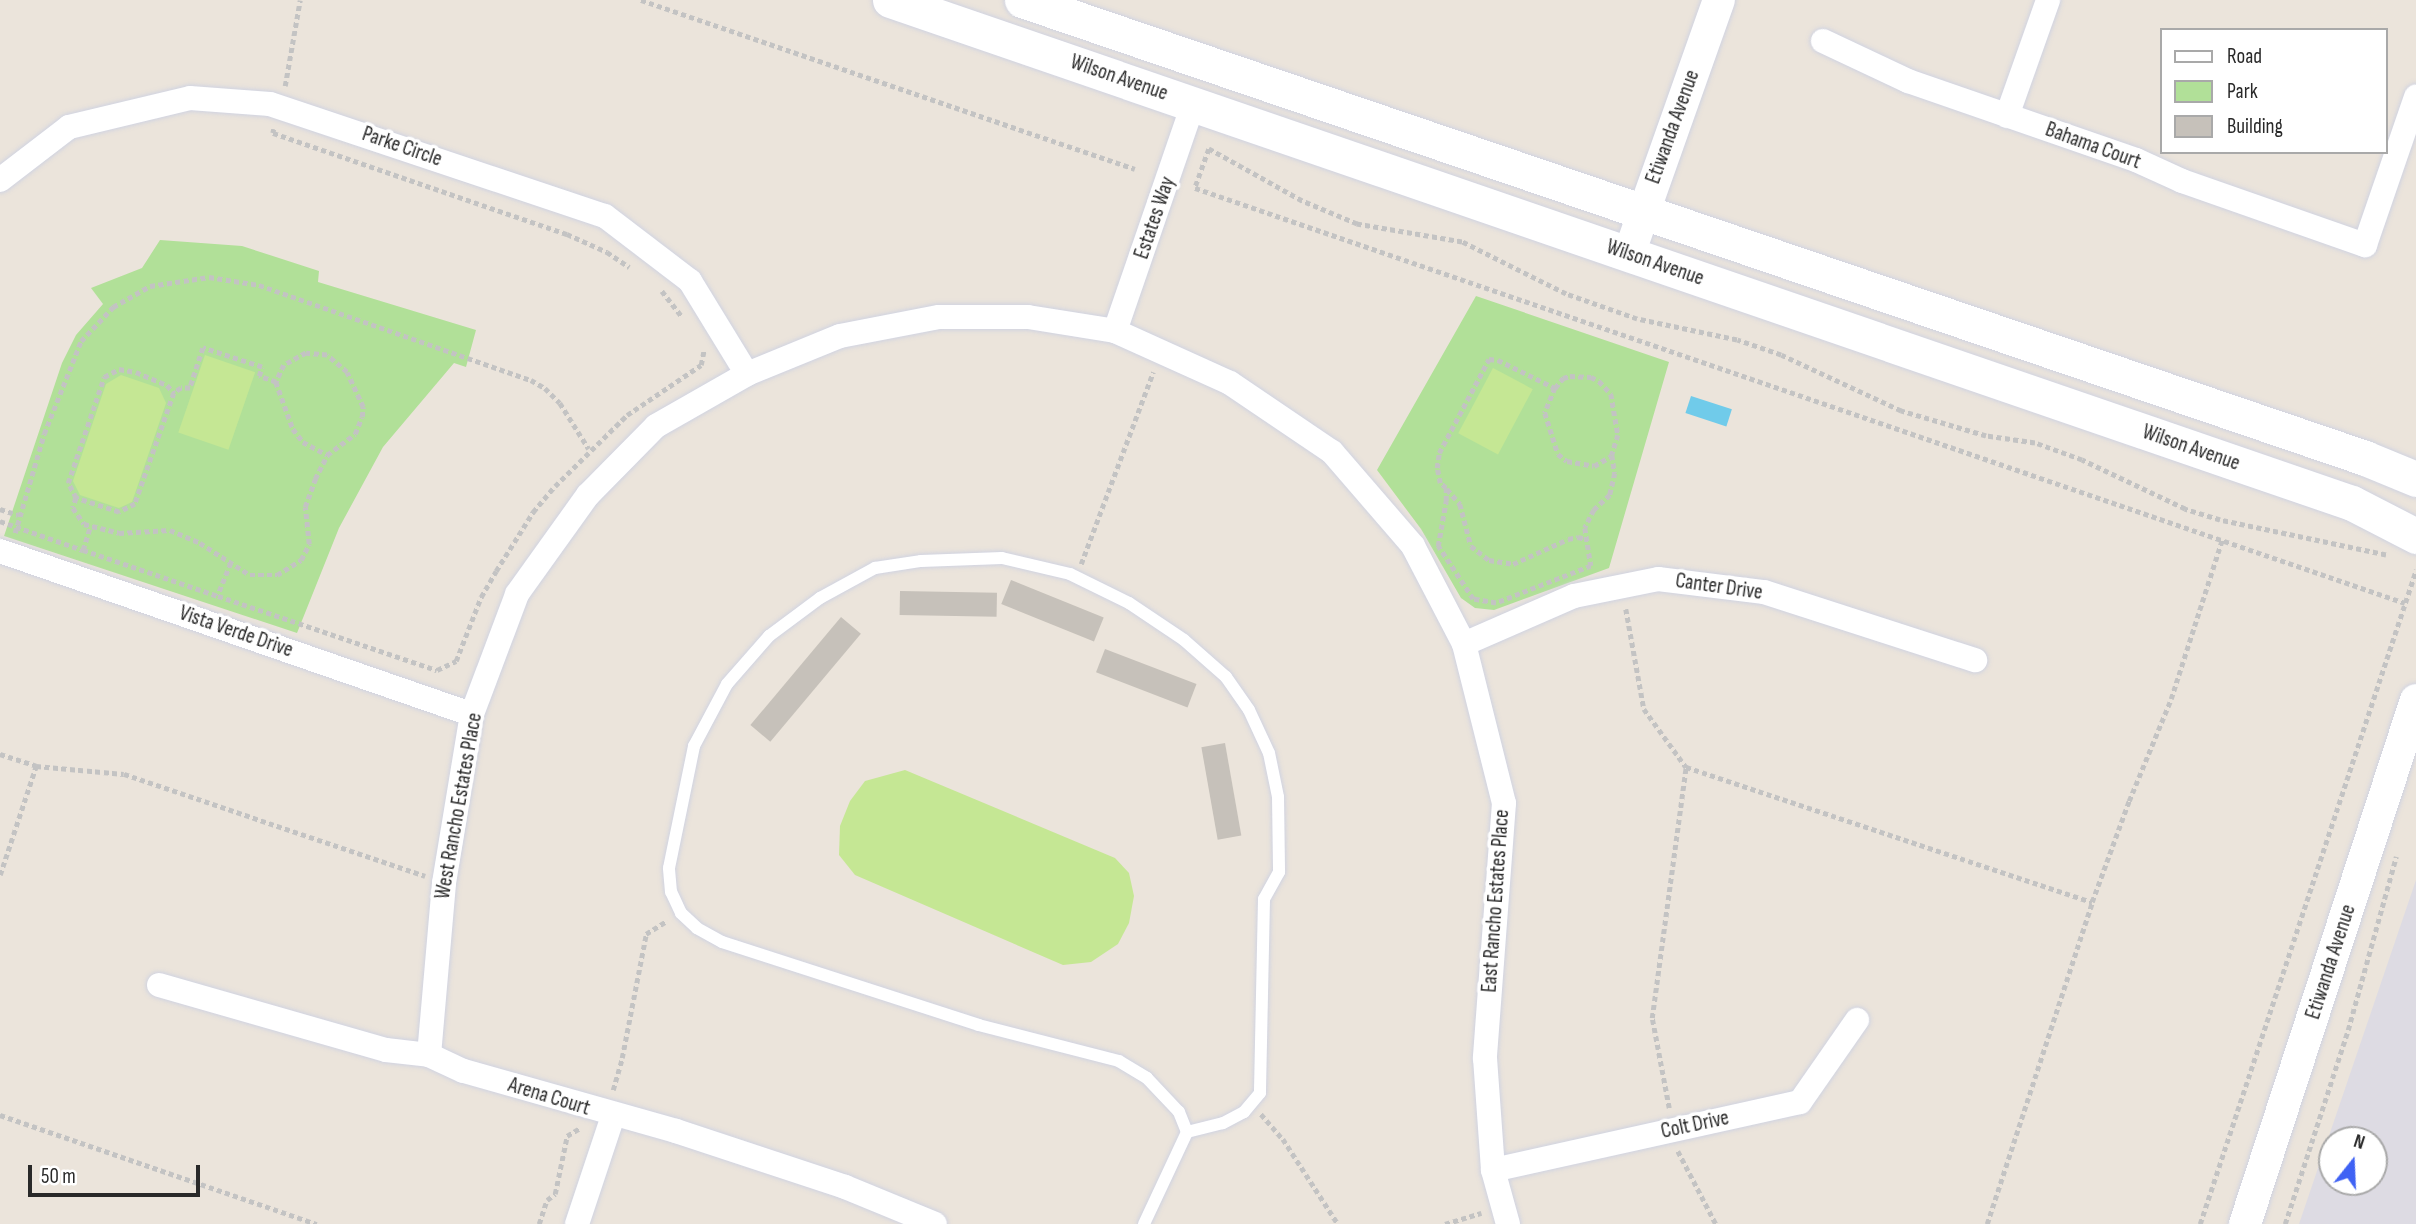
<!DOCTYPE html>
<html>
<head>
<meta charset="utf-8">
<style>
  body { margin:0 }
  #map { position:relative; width:2416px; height:1224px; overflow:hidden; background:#ebe4db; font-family:"Sofia Sans Condensed",sans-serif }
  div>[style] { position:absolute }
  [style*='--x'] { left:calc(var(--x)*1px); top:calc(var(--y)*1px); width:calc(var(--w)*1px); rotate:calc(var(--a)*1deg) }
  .industrial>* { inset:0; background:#dddbe3 }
  .green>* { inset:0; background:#b1e098 }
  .pitch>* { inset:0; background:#c5e794; transform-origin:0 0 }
  .water>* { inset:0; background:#70cbea; transform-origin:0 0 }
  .building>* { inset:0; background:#c6c1ba; transform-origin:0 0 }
  .path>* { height:4.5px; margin-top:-2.25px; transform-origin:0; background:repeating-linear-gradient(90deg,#c3c3c3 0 5px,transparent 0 8.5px) }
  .roads { filter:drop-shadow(0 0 2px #d0d3e1) drop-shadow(0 0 2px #d0d3e1) }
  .service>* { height:12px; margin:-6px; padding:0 6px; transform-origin:6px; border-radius:6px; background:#fff }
  .minor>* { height:24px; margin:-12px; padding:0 12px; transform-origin:12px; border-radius:12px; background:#fff }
  .tertiary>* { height:32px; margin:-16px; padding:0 16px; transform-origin:16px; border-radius:16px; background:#fff }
  .secondary>* { height:35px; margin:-17.5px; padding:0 17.5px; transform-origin:17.5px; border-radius:17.5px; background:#fff }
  span { translate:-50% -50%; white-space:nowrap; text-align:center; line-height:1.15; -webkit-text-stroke:7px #fff; paint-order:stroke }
  .street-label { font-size:21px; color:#292929 }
  .legend { position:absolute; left:2160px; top:28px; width:228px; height:126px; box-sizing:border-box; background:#fff; border:2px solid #a9a9a9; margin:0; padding:9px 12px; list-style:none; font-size:21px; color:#292929 }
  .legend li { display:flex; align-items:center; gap:14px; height:35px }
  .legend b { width:35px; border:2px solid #a9a9a9 }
  .north { position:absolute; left:2318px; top:1126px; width:70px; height:70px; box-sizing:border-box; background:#fff; border:2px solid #a9a9a9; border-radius:50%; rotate:18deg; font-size:19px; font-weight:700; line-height:28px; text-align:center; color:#292929 }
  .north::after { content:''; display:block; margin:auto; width:24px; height:32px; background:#3f62f4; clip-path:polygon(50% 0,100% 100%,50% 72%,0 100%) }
  .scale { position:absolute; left:28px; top:1165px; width:172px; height:32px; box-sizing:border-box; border:4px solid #292929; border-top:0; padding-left:9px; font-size:21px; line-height:24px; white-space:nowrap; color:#292929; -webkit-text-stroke:5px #fff; paint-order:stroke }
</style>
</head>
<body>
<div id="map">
  <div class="industrial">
    <div style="clip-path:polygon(evenodd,2416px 880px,2416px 1224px,2299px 1224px,2416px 880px,2332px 1140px,2374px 1140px,2374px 1182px,2332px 1182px,2332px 1140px)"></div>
  </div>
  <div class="green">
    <div style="clip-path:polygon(160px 240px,242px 246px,319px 271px,318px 282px,476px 330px,466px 367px,454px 363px,383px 447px,339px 528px,297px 633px,4px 536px,62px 363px,76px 335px,103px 304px,91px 288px,142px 268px)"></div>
    <div style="clip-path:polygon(1476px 296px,1669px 362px,1609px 568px,1494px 610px,1475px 608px,1461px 598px,1421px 529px,1377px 470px)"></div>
  </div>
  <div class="pitch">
    <div style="left:205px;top:355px;width:53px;height:82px;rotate:19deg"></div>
    <div style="left:1493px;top:368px;width:45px;height:74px;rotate:28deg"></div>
    <div style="clip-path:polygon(121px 375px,159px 388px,166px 403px,132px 502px,119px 508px,80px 495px,73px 481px,106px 384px)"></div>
    <div style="clip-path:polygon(905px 770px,1115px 858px,1129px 873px,1134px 896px,1129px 923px,1118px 944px,1091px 962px,1063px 965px,855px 875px,839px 855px,840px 826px,850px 801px,865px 781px)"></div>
  </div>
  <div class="water">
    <div style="left:1691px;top:396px;width:43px;height:18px;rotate:18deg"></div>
  </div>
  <div class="building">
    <div style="left:1011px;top:580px;width:100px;height:26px;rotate:22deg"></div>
    <div style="left:900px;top:591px;width:97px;height:24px;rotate:1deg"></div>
    <div style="left:841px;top:617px;width:26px;height:141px;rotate:40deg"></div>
    <div style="left:1105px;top:649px;width:98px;height:25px;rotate:21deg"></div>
    <div style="left:1225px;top:743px;width:94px;height:24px;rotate:80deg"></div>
  </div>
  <div class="path">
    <div style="--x:641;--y:0;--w:522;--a:18.89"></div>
    <div style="--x:285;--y:86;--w:87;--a:-80.1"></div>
    <div style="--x:274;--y:129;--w:4;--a:104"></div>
    <div style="--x:273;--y:133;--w:311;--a:19"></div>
    <div style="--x:567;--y:234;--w:44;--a:24.2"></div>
    <div style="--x:607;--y:252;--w:27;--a:34"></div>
    <div style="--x:662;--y:291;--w:33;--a:52"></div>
    <div style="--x:1489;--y:359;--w:9;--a:6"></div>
    <div style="--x:1498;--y:360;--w:64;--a:26.2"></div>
    <div style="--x:1555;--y:388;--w:13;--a:-51"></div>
    <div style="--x:1563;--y:378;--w:7;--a:-16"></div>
    <div style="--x:1570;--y:376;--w:21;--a:3"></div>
    <div style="--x:1591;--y:377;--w:9;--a:27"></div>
    <div style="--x:1599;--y:381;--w:18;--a:47"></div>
    <div style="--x:1611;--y:394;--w:42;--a:80.3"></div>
    <div style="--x:1618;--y:435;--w:21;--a:107"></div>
    <div style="--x:1612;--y:455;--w:18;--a:81"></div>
    <div style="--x:1615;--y:473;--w:23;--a:103"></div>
    <div style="--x:1610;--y:495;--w:22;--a:137"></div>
    <div style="--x:1594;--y:510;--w:20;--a:117"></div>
    <div style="--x:1585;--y:528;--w:38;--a:81"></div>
    <div style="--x:1591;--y:566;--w:102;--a:158.7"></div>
    <div style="--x:1496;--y:603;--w:23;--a:-170"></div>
    <div style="--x:1473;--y:599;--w:64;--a:-123.4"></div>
    <div style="--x:1438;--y:546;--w:46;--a:-79.9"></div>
    <div style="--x:1446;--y:501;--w:13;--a:-90"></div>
    <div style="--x:1446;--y:488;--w:8;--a:-140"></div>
    <div style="--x:1440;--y:483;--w:15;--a:-101"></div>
    <div style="--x:1437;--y:468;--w:15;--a:-82"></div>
    <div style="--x:1439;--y:453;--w:106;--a:-62"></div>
    <div style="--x:276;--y:382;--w:50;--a:70.1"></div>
    <div style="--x:293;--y:429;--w:16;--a:52"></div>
    <div style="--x:303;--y:442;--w:27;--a:28"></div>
    <div style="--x:1555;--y:388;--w:27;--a:112"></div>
    <div style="--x:1545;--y:413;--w:43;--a:72.4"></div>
    <div style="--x:1558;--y:454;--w:11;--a:38"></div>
    <div style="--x:1567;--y:461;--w:27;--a:10"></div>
    <div style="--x:1594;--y:466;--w:20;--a:-30"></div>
    <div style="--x:1447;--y:489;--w:20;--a:49"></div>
    <div style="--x:1460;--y:504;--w:43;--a:75.3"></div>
    <div style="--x:1471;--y:546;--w:23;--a:38"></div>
    <div style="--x:1489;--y:560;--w:24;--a:9"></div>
    <div style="--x:1513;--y:564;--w:60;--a:-24.4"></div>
    <div style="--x:1568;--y:539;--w:10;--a:-11"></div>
    <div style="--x:1578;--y:537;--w:9;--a:13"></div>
    <div style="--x:76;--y:498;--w:10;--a:107"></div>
    <div style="--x:73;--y:508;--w:19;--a:55"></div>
    <div style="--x:84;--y:524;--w:36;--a:14"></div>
    <div style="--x:119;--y:533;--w:51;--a:-3.4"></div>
    <div style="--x:170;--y:530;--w:33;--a:23"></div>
    <div style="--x:200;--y:543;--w:59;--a:32.6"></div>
    <div style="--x:250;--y:575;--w:27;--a:0"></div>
    <div style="--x:277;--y:575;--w:28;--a:-32"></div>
    <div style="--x:301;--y:560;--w:18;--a:-63"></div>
    <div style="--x:309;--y:544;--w:37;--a:-96"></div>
    <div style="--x:305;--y:507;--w:30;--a:-70"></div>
    <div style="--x:315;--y:479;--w:27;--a:-63"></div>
    <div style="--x:327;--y:455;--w:35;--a:-37"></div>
    <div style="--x:355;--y:434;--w:18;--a:-68"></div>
    <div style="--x:362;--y:417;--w:10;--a:-84"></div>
    <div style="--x:363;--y:407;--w:38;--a:-115"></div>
    <div style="--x:347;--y:372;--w:26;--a:-140"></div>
    <div style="--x:327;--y:355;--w:21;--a:-175"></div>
    <div style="--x:306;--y:353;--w:25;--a:151"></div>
    <div style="--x:284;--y:365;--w:19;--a:115"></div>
    <div style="--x:276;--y:382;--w:18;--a:-161"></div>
    <div style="--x:259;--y:376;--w:9;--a:-72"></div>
    <div style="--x:262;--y:367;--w:62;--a:-162.1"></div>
    <div style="--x:203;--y:348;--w:42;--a:108"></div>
    <div style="--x:190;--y:388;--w:9;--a:180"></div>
    <div style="--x:181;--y:388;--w:9;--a:144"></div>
    <div style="--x:174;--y:393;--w:118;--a:109.4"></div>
    <div style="--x:135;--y:504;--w:18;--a:153"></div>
    <div style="--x:119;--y:512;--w:45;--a:-162"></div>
    <div style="--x:76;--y:498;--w:17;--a:-118"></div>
    <div style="--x:68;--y:483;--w:112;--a:-71.2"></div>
    <div style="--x:104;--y:377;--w:17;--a:-28"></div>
    <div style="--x:119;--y:369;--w:17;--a:10"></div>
    <div style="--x:136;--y:372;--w:34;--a:23"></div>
    <div style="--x:167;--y:385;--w:11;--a:49"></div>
    <div style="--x:0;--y:509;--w:19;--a:18"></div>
    <div style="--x:0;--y:521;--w:88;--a:19.3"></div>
    <div style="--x:83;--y:550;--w:24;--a:-73"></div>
    <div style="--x:15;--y:533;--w:103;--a:-73.7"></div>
    <div style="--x:44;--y:434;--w:100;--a:-68.3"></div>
    <div style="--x:81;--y:341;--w:47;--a:-46.7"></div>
    <div style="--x:113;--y:307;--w:43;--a:-29.6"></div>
    <div style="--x:150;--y:286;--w:60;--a:-8.7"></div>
    <div style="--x:209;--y:277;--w:51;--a:9.1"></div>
    <div style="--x:259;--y:285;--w:288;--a:19.3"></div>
    <div style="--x:531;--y:380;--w:16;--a:30"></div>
    <div style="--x:545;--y:388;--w:21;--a:45"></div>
    <div style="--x:560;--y:403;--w:54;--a:57.8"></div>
    <div style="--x:83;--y:550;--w:143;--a:18.8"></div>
    <div style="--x:2386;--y:555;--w:170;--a:-168.1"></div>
    <div style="--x:2220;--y:520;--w:37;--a:-163"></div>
    <div style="--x:2185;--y:509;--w:114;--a:-154.6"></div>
    <div style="--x:2082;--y:460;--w:50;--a:-160.1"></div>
    <div style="--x:2035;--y:443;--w:49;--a:-171.9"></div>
    <div style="--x:1986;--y:436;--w:89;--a:-163.6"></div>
    <div style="--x:1901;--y:411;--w:132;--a:-155"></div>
    <div style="--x:1781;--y:355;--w:46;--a:-161.2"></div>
    <div style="--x:1737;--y:340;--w:102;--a:-168.1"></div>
    <div style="--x:1637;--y:319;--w:75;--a:-160.6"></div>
    <div style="--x:1566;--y:294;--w:116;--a:-153.4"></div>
    <div style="--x:1462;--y:242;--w:107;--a:-170.3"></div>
    <div style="--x:1357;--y:224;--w:60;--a:-157.3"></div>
    <div style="--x:1302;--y:201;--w:107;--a:-150.8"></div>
    <div style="--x:1209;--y:149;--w:41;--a:109.7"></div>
    <div style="--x:1195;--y:188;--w:1279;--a:18.93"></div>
    <div style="--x:231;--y:563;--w:35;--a:112"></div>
    <div style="--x:218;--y:596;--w:231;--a:18.7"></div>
    <div style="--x:437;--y:670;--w:21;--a:-25"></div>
    <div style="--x:456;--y:661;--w:69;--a:-68.7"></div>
    <div style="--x:481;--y:597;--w:30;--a:-60"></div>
    <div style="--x:496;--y:571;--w:70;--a:-57.9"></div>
    <div style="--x:533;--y:512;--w:34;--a:-50"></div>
    <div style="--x:555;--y:486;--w:101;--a:-44.6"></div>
    <div style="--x:627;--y:415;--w:89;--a:-34"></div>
    <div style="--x:701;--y:365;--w:15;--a:-79"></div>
    <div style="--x:1081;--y:564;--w:205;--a:-69.4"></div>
    <div style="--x:1626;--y:609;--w:102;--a:79.8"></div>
    <div style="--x:1644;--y:709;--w:72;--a:54.1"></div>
    <div style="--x:1686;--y:767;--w:428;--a:18.4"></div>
    <div style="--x:2092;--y:902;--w:108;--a:-69.9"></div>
    <div style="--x:2129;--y:801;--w:110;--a:-67.6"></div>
    <div style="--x:2171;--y:699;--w:167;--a:-72.2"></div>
    <div style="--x:0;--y:754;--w:38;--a:18"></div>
    <div style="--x:0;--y:875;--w:115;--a:-71.7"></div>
    <div style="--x:36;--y:766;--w:88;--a:5.2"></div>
    <div style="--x:124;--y:774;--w:318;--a:18.7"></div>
    <div style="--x:613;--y:1090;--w:33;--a:-74"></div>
    <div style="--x:622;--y:1058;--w:126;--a:-79"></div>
    <div style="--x:646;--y:934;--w:25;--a:-32"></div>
    <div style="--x:1669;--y:1108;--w:92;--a:-100.7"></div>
    <div style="--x:1652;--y:1018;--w:253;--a:-82.3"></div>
    <div style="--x:1261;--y:1114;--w:33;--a:49"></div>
    <div style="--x:1283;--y:1139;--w:101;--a:57.1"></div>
    <div style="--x:0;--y:1115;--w:335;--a:19"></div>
    <div style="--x:1678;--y:1151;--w:82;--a:62.5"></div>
    <div style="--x:539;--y:1224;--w:25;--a:-72"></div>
    <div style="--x:547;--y:1200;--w:10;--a:-37"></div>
    <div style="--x:555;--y:1194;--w:59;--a:-78.3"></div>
    <div style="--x:567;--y:1136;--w:15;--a:-32"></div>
    <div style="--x:1445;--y:1224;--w:38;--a:-17"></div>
    <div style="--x:1987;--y:1224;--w:339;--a:-71.9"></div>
    <div style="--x:2200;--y:1224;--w:689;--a:-71.72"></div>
    <div style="--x:2285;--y:1224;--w:204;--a:-72"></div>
    <div style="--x:2348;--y:1030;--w:180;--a:-74.5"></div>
  </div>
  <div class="roads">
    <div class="service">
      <div style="--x:1144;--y:1224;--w:102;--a:-64.9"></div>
      <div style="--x:1187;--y:1132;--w:22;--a:-112"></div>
      <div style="--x:1179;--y:1112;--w:47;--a:-133.3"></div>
      <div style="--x:1147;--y:1078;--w:33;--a:-149"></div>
      <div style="--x:1119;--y:1061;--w:145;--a:-165.6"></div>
      <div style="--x:979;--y:1025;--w:270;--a:-162.1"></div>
      <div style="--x:722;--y:942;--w:29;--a:-151"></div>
      <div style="--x:697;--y:928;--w:22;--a:-137"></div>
      <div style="--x:681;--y:913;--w:23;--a:-115"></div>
      <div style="--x:671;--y:892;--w:24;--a:-95"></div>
      <div style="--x:669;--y:868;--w:125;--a:-78.4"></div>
      <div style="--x:694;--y:746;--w:70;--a:-62"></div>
      <div style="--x:727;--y:684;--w:64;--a:-48.8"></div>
      <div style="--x:769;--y:636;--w:64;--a:-36.7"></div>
      <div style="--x:820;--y:598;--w:63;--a:-28.6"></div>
      <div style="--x:875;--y:568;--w:47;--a:-8.7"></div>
      <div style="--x:921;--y:561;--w:81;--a:-2.1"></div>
      <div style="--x:1002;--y:558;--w:70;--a:13.2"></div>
      <div style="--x:1070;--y:574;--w:66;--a:26.2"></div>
      <div style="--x:1129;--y:603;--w:66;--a:33.9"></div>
      <div style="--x:1184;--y:640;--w:56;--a:41.4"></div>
      <div style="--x:1226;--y:677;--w:40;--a:55.1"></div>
      <div style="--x:1249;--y:710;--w:47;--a:65.1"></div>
      <div style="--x:1269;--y:753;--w:45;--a:78.4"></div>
      <div style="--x:1278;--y:797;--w:75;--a:89.2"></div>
      <div style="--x:1279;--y:872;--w:31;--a:119"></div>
      <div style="--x:1264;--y:899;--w:194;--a:91.2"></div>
      <div style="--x:1260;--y:1093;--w:25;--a:130"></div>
      <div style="--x:1244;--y:1112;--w:24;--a:152"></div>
      <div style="--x:1223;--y:1123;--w:37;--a:166"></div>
    </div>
    <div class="minor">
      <div style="--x:1823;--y:41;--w:94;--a:25.2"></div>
      <div style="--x:1908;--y:81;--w:241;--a:19.1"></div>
      <div style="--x:2136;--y:160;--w:51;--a:24.5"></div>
      <div style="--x:2182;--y:181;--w:194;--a:19.3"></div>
      <div style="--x:2365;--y:245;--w:157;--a:-71"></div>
      <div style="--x:2007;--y:116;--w:123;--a:-70.5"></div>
      <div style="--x:0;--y:180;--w:87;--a:-37.5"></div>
      <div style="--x:69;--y:127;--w:124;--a:-13.5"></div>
      <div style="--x:190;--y:98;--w:80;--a:4.3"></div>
      <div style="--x:270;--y:104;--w:353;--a:18.5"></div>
      <div style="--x:605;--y:216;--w:107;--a:37.4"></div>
      <div style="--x:690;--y:281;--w:109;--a:58.5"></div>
      <div style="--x:1115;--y:331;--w:240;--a:-71"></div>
      <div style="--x:0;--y:551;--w:499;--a:19.1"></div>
      <div style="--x:1464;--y:644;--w:120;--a:-23.6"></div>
      <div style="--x:1574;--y:596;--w:86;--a:-11.4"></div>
      <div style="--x:1658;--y:579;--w:107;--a:7"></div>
      <div style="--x:1764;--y:592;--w:222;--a:17.9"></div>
      <div style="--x:159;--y:985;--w:236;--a:16"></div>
      <div style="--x:386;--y:1050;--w:43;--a:6.6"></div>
      <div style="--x:429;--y:1055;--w:38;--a:25"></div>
      <div style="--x:464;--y:1071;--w:220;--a:15.8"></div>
      <div style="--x:676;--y:1131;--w:178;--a:18.3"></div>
      <div style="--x:845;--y:1187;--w:97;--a:22.3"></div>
      <div style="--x:429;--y:1055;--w:173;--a:-85"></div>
      <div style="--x:444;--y:883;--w:171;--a:-80.6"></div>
      <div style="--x:472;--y:714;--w:128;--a:-69.4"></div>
      <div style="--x:517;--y:594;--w:122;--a:-54.4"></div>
      <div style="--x:588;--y:495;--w:97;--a:-45.4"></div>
      <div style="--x:656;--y:426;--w:105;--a:-29.7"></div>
      <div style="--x:747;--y:374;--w:100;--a:-22.2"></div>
      <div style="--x:840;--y:336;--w:101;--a:-10.9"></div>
      <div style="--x:939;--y:317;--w:89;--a:0"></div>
      <div style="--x:1028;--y:317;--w:88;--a:9.1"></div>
      <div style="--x:1115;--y:331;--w:126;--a:24.3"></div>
      <div style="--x:1230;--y:383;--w:123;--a:34.1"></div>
      <div style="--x:1332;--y:452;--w:124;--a:49.2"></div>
      <div style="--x:1413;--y:546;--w:110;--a:62.5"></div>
      <div style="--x:1464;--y:644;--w:164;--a:75.9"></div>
      <div style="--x:1504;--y:803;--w:256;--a:94.3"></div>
      <div style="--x:1485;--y:1058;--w:112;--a:85.9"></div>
      <div style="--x:1493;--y:1170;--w:56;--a:74.5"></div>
      <div style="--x:1493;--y:1170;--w:314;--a:-12.5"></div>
      <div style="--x:1800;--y:1102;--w:100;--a:-55.2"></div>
      <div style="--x:577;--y:1224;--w:114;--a:-71.6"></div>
    </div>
    <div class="tertiary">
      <div style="--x:1629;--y:254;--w:269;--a:-70.5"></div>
      <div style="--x:2245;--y:1224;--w:551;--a:-71.93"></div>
    </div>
    <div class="secondary">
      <div style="--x:890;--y:0;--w:1546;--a:18.99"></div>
      <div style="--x:2352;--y:503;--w:72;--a:27.3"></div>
      <div style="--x:1022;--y:0;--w:1419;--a:18.83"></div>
      <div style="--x:2365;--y:458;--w:55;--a:22.4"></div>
    </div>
  </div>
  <div class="street-label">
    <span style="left:1119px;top:78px;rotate:19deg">Wilson Avenue</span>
    <span style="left:1673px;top:127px;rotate:-70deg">Etiwanda Avenue</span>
    <span style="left:2093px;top:146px;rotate:20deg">Bahama Court</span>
    <span style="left:402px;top:147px;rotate:19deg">Parke Circle</span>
    <span style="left:1155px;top:218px;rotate:-71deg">Estates Way</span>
    <span style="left:1655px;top:263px;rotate:19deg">Wilson Avenue</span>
    <span style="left:2191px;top:448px;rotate:19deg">Wilson Avenue</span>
    <span style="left:1719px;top:587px;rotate:8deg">Canter Drive</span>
    <span style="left:236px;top:632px;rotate:19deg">Vista Verde Drive</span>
    <span style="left:459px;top:806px;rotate:-80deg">West Rancho Estates Place</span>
    <span style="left:1496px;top:901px;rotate:-86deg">East Rancho Estates Place</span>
    <span style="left:2331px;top:962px;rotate:-72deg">Etiwanda Avenue</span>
    <span style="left:549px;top:1097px;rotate:17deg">Arena Court</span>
    <span style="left:1695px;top:1125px;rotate:-12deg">Colt Drive</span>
  </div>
  <ul class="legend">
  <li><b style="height:9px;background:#fff"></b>Road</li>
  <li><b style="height:19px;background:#b1e098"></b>Park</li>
  <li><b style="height:19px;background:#c6c1ba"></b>Building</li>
  </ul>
  <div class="north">N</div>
  <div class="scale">50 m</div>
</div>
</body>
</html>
